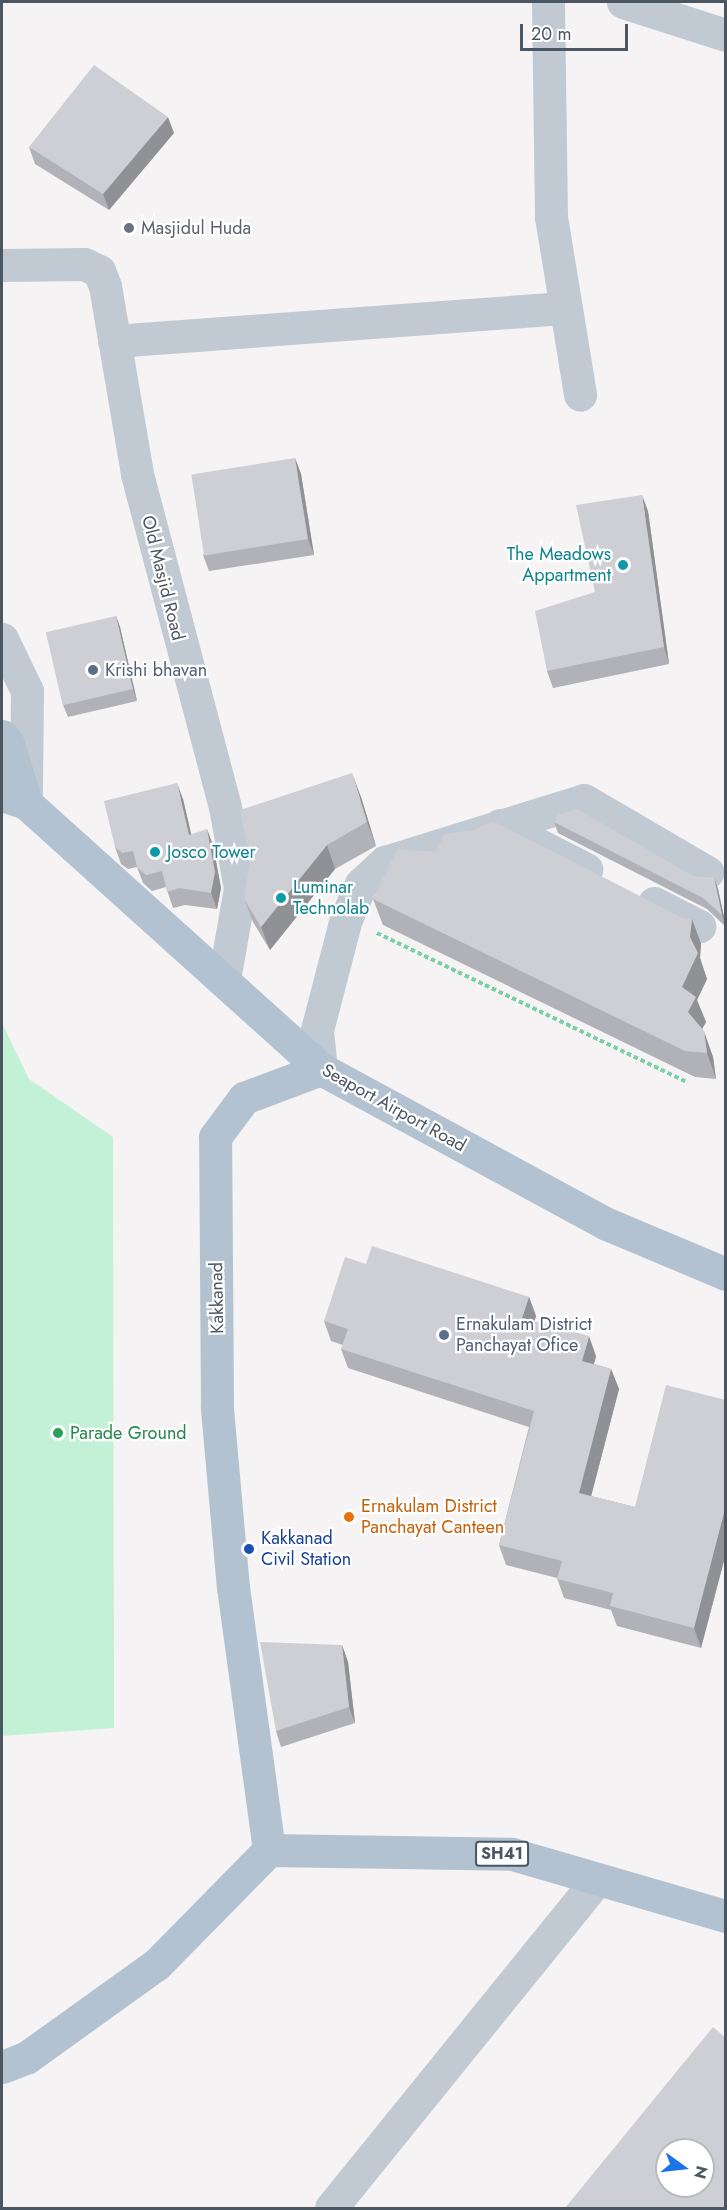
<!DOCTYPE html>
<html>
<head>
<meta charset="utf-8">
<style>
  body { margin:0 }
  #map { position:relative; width:727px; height:2210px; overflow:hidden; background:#f5f3f3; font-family:Jost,sans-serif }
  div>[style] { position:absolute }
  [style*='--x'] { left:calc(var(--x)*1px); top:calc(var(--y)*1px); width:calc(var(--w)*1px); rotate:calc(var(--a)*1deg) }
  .green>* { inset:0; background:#c3f1d5 }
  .path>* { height:4px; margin-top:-2px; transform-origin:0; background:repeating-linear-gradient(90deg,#7ad0a6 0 4.5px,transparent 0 7.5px) }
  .minor>* { height:33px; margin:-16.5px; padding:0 16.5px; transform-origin:16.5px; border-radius:16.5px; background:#c1cad2 }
  .major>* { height:33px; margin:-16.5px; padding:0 16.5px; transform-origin:16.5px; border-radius:16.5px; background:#b3c2d1 }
  .wall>* { inset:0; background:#b0b2b7 }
  .shaded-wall>* { inset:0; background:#909195 }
  .building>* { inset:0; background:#cdcfd5; transform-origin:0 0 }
  .dots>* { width:16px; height:16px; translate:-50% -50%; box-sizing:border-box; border:3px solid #fff; border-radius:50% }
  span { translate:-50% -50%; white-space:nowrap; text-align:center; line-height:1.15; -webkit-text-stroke:4.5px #fff; paint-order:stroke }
  .shield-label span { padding:2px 4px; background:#fff; border:2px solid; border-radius:4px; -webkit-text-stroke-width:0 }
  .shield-label { font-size:16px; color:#4a5661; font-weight:700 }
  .worship-label { font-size:18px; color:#5b616d }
  .left { translate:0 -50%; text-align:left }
  .culture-label { font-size:18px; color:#0d838f }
  .right { translate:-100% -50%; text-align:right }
  .street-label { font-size:18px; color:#4a5661 }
  .service-label { font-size:18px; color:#4e5e75 }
  .leisure-label { font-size:18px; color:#27864d }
  .food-label { font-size:18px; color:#c56008 }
  .transit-label { font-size:18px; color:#164399 }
  .frame { position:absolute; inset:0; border:3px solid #4a5661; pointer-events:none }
  .north { position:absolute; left:655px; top:2138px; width:60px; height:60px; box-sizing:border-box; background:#fff; border:2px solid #b7bbc0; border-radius:50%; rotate:105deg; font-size:16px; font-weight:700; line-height:24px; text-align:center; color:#4a5661 }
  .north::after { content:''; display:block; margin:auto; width:21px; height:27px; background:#1a73e8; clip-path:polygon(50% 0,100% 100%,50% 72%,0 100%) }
  .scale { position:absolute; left:520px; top:24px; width:108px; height:27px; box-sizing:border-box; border:3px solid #4a5661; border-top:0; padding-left:8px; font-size:18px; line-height:21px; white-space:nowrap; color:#4a5661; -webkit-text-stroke:4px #fff; paint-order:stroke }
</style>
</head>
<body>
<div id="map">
  <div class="green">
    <div style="clip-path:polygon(2px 1023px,29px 1079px,113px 1137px,114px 1728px,2px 1736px)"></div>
  </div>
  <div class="path">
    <div style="--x:377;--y:933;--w:342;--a:25.7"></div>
  </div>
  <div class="minor">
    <div style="--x:548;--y:2;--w:215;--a:89.2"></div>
    <div style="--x:551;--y:217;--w:180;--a:80.7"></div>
    <div style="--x:623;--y:2;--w:108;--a:17.8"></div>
    <div style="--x:2;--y:265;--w:82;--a:-0.7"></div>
    <div style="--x:84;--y:264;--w:17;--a:25"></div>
    <div style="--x:99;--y:271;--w:16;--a:68"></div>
    <div style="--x:105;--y:286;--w:191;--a:80.3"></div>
    <div style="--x:137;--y:474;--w:344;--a:75.2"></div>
    <div style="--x:225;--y:807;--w:82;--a:79.5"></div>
    <div style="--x:240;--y:888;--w:93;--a:99.9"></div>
    <div style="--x:114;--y:341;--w:453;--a:-4.2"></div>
    <div style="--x:2;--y:639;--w:58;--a:64.3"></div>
    <div style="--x:27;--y:691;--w:102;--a:90.6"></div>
    <div style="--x:500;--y:825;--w:97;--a:27.1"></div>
    <div style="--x:654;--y:903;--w:51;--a:27.1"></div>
    <div style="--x:321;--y:1069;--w:39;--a:-96"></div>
    <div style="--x:317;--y:1030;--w:115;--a:-75.4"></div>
    <div style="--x:346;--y:919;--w:38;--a:-67"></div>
    <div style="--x:361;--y:884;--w:33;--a:-43"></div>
    <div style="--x:385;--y:862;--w:208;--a:-17.3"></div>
    <div style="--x:584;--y:800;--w:143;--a:30.3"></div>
    <div style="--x:331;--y:2208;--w:423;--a:-51"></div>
  </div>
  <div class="major">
    <div style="--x:2;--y:736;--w:10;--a:53"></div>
    <div style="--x:8;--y:744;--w:62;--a:73"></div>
    <div style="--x:2;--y:795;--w:25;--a:18"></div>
    <div style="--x:26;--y:803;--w:397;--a:42"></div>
    <div style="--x:321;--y:1069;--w:325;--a:28.5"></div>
    <div style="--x:607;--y:1224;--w:129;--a:22.8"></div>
    <div style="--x:269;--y:1850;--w:264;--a:-97.8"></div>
    <div style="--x:233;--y:1588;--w:182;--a:-95.1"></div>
    <div style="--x:217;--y:1407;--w:270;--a:-90.4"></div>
    <div style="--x:215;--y:1137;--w:49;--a:-53.4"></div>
    <div style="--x:244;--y:1098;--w:82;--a:-20.6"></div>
    <div style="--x:2;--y:2067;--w:26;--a:-21"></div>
    <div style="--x:26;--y:2058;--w:161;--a:-35.7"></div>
    <div style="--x:157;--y:1964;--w:160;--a:-45.5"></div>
    <div style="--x:269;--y:1850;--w:243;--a:0.9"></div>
    <div style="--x:512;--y:1854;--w:223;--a:16.2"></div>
  </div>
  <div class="wall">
    <div style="clip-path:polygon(174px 133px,109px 210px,35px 164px,29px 147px)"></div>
    <div style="clip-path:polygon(295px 458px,301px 474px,314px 555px,209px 571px,203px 555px)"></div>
    <div style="clip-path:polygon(648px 511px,669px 664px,553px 688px,547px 671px,595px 592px)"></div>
    <div style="clip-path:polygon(116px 616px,120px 627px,137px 701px,68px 717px,63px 705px)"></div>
    <div style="clip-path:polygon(361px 797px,376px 846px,335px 869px,270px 950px,253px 922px,244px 899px)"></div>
    <div style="clip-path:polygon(183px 799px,191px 834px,213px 845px,221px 888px,217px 909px,185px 905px,173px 908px,166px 887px,152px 891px,143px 883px,137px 867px,128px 869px,121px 864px,115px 847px)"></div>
    <div style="clip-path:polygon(554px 822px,693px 876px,714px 877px,718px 889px,726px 927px,707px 909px,558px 833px)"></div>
    <div style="clip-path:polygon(473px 830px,681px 917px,692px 919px,701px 944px,700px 958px,707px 979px,697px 1000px,706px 1022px,702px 1029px,713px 1057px,716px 1079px,695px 1077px,383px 925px,373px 899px,435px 852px)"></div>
    <div style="clip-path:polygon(366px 1264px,529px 1297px,536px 1316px,534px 1321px,596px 1356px,594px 1364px,611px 1369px,619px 1389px,591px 1496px,635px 1507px,726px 1400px,726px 1553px,701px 1648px,617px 1626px,611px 1610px,564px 1598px,557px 1578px,506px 1565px,499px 1545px,529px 1427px,348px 1368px,341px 1349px,343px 1345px,331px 1341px,324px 1321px)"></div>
    <div style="clip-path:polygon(342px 1645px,348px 1662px,355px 1723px,281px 1747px,276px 1731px)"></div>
  </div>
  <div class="shaded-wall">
    <div style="clip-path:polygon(168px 117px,174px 133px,109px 210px,103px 194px)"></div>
    <div style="clip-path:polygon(295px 458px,301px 474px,314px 555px,308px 539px)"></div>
    <div style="clip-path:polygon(642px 495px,648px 511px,669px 664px,664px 647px)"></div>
    <div style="clip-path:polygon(116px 616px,120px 627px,137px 701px,133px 689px)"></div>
    <div style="clip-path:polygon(352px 773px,361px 797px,376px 846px,367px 822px)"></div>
    <div style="clip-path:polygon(177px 783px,183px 799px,195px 851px,189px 835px)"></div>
    <div style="clip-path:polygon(207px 829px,213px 845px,221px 888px,217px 909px,211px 893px)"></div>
    <div style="clip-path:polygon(327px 845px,335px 869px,270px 950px,261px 927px)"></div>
    <div style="clip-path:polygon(714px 877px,718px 889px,726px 926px,722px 915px)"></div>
    <div style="clip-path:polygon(692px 919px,701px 944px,700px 958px,707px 979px,697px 1000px,706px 1022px,697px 1038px,688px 1012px,682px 987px)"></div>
    <div style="clip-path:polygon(704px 1031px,713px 1057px,716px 1079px,707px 1053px)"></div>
    <div style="clip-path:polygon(529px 1297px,536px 1316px,529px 1338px,522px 1318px)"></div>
    <div style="clip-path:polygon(589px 1336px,596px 1356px,589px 1381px,582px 1361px)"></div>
    <div style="clip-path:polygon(611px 1369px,619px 1389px,587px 1512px,579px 1493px)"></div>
    <div style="clip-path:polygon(726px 1505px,726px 1553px,701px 1648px,694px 1628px)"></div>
    <div style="clip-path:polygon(342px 1645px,348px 1662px,355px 1723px,349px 1707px)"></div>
  </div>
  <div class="building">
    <div style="clip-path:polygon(94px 65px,168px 117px,103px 194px,29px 147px)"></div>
    <div style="left:295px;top:458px;width:82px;height:105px;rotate:81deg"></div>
    <div style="clip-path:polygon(642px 495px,664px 647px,547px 671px,535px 611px,595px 592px,576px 505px)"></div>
    <div style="left:116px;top:616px;width:75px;height:72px;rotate:77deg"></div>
    <div style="clip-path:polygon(352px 773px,367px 822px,327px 845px,261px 927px,244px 899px,250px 861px,240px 810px)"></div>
    <div style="clip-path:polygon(177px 783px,189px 835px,207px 829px,215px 872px,211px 893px,179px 888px,167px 892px,162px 871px,146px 875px,137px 867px,133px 851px,122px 853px,115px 847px,104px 801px)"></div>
    <div style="clip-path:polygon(577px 809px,693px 876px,714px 877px,722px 915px,703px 898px,554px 822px,558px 815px)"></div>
    <div style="clip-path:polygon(493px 821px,681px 917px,692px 919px,690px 937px,698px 953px,682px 987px,696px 997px,688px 1012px,704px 1031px,707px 1053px,685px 1051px,373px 899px,398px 849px,435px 852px,445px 834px,473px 830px)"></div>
    <div style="clip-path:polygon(372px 1246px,529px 1297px,522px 1318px,589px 1336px,582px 1361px,611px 1369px,579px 1493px,635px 1507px,666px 1385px,726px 1400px,726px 1505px,694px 1628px,610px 1606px,613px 1593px,557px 1579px,562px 1561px,499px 1545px,534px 1411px,341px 1349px,348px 1329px,324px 1321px,345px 1257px,366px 1264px)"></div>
    <div style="clip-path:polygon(260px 1642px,342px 1645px,349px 1707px,276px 1731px)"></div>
    <div style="clip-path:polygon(evenodd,713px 2027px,726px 2038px,726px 2208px,565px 2208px,713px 2027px,667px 2150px,703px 2150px,703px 2186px,667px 2186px,667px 2150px)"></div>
  </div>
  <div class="dots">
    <div style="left:129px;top:228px;background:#6b7280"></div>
    <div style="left:623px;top:565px;background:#0f9aa8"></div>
    <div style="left:93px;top:670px;background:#5c6f8a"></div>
    <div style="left:155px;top:852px;background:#0f9aa8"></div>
    <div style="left:281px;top:898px;background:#0f9aa8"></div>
    <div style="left:444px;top:1335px;background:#5c6f8a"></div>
    <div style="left:58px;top:1433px;background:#2e9e5b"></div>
    <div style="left:349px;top:1517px;background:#e8710a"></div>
    <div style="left:249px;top:1549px;background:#1a4fb4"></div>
  </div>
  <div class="shield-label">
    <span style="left:502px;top:1854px">SH41</span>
  </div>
  <div class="worship-label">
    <span class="left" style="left:141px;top:228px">Masjidul Huda</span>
  </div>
  <div class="culture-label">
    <span class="right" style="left:611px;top:565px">The Meadows<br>Appartment</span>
    <span class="left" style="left:167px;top:852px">Josco Tower</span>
    <span class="left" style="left:293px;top:898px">Luminar<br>Technolab</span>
  </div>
  <div class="street-label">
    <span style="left:163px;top:578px;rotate:76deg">Old Masjid Road</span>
    <span style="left:394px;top:1108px;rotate:29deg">Seaport Airport Road</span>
    <span style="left:217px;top:1298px;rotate:-91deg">Kakkanad</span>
  </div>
  <div class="service-label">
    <span class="left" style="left:105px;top:670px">Krishi bhavan</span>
    <span class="left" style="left:456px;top:1335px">Ernakulam District<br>Panchayat Ofice</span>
  </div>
  <div class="leisure-label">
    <span class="left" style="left:70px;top:1433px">Parade Ground</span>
  </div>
  <div class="food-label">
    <span class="left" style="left:361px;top:1517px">Ernakulam District<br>Panchayat Canteen</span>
  </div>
  <div class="transit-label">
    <span class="left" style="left:261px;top:1549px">Kakkanad<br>Civil Station</span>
  </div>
  <div class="frame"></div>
  <div class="north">N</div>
  <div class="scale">20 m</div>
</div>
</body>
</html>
